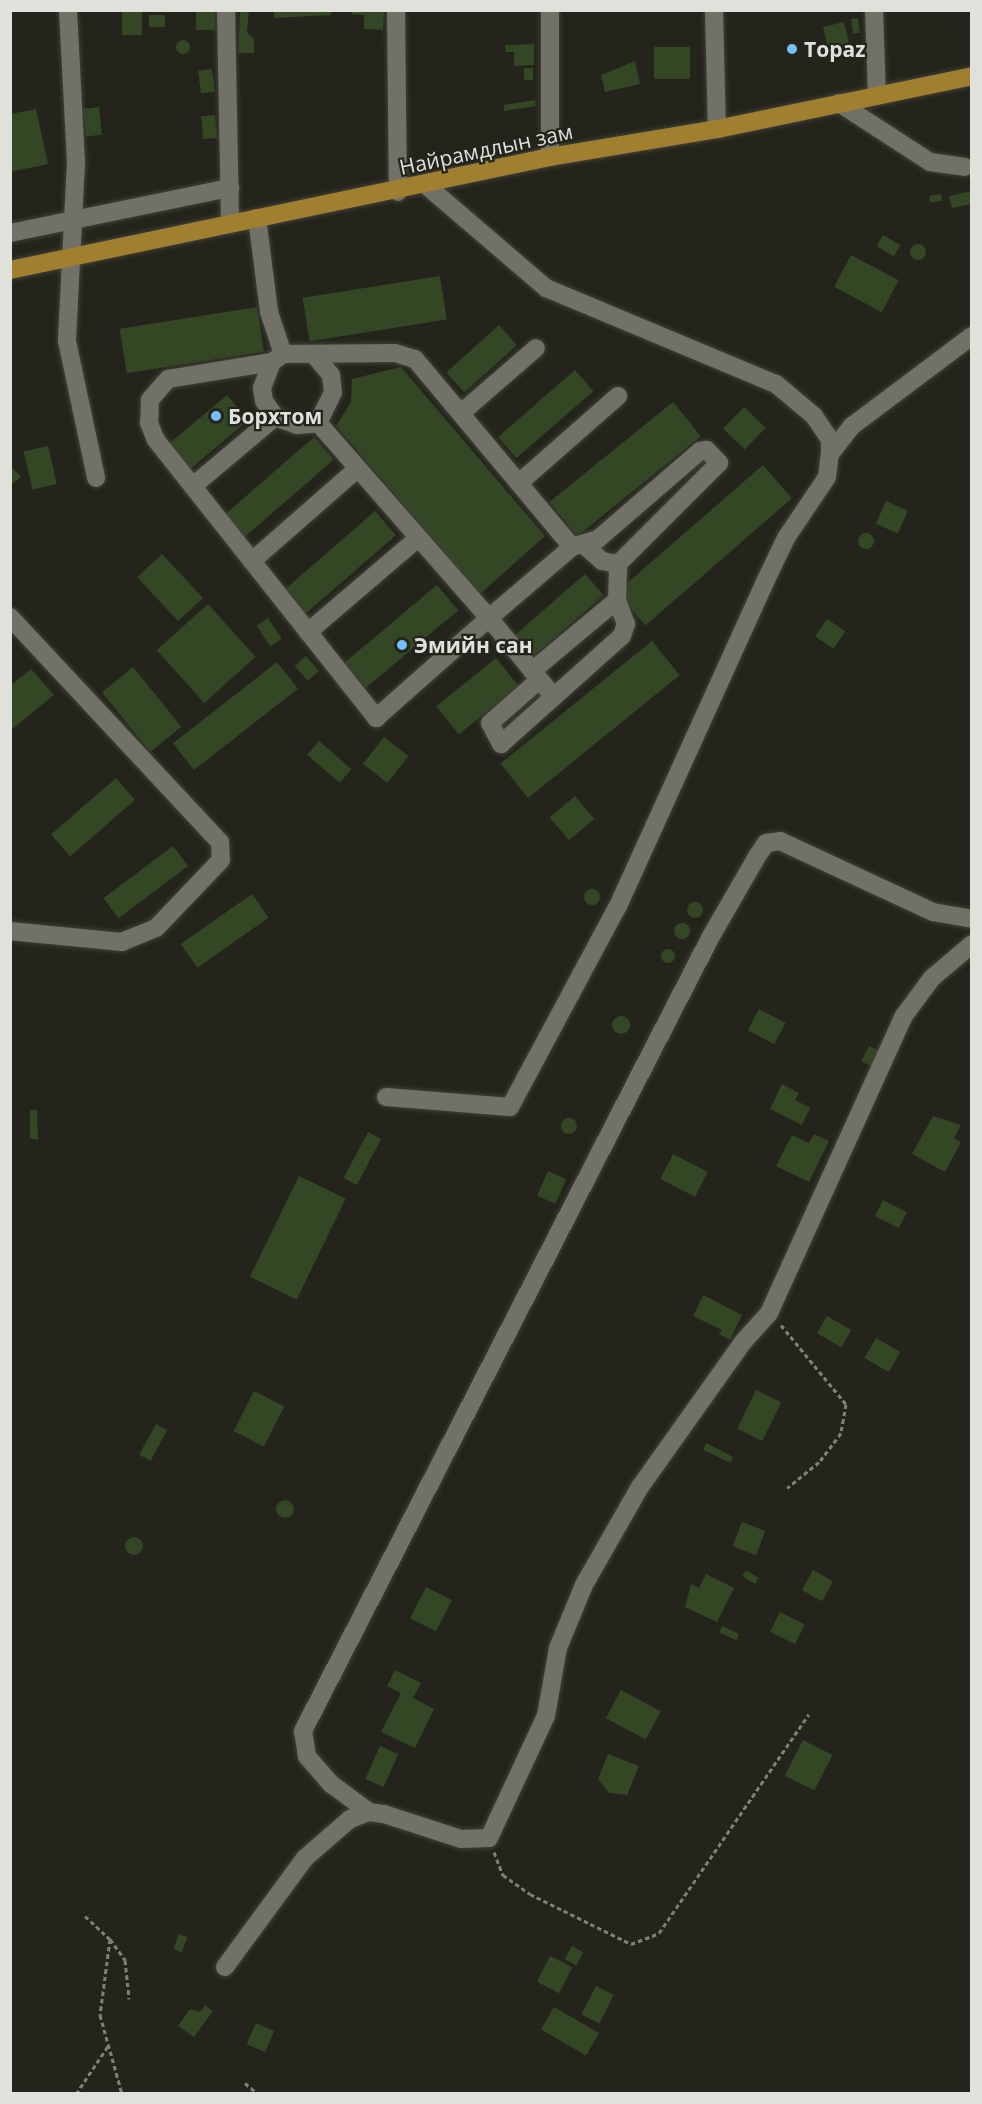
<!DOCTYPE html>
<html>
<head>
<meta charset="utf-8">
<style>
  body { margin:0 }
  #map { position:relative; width:982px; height:2104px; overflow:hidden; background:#24241c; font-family:"Open Sans",sans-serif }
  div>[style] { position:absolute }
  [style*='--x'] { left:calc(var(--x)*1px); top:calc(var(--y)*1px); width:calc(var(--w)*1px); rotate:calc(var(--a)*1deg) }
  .building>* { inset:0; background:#334725; transform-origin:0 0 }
  .round { border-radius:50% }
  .path>* { height:3px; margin-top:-1.5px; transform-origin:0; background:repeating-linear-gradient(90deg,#7f8079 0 4.5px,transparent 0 7.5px) }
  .roads { filter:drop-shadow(0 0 2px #404139) drop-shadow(0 0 2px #404139) }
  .minor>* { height:18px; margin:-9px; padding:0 9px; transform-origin:9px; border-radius:9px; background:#717167 }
  .major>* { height:18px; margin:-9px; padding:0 9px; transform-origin:9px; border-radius:9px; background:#a07f2e }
  .dots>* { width:16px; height:16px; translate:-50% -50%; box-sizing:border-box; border:3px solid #24241c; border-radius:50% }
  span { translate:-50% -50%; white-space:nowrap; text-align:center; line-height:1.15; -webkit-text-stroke:4.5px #24241c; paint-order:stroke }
  .poi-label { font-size:21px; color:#e0e1db; font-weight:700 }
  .left { translate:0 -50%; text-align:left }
  .street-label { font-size:21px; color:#e0e1db }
  .frame { position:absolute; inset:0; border:12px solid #e0e1db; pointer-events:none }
</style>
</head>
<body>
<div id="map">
  <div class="building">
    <div style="left:122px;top:10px;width:20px;height:25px"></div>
    <div style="left:196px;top:10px;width:19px;height:20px"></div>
    <div style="clip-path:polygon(240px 10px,249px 10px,247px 32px,254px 39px,254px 53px,238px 53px)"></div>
    <div style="clip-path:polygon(274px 10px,331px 10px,331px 15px,274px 18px)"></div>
    <div style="clip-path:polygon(352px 10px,384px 10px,383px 30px,364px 29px,364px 15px,352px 14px)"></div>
    <div style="left:149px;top:15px;width:16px;height:12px"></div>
    <div style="left:858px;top:18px;width:15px;height:7px;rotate:82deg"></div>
    <div style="clip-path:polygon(844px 22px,849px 44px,829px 53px,823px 27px)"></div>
    <div class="round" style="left:176px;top:40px;width:14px;height:14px"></div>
    <div style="clip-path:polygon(534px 44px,534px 65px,514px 66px,514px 52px,506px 52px,505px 45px)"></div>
    <div style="left:654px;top:47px;width:36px;height:32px"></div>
    <div style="clip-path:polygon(635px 61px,640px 84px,605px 92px,601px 75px)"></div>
    <div style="left:524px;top:68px;width:9px;height:12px"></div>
    <div style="left:212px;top:69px;width:23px;height:14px;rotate:83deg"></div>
    <div style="left:535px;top:100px;width:6px;height:32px;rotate:81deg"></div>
    <div style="left:99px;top:107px;width:28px;height:16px;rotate:84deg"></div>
    <div style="clip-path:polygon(36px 109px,48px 164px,10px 172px,10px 114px)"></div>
    <div style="left:215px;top:115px;width:23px;height:14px;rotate:85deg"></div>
    <div style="clip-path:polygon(972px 191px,972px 204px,952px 208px,949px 196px)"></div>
    <div style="left:941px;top:194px;width:7px;height:12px;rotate:82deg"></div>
    <div style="left:883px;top:235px;width:20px;height:13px;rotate:30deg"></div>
    <div class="round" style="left:910px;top:244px;width:16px;height:16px"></div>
    <div style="left:851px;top:255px;width:54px;height:36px;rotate:28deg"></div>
    <div style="left:440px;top:276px;width:44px;height:139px;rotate:81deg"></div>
    <div style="left:257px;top:307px;width:45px;height:139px;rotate:81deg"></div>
    <div style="left:499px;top:325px;width:27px;height:71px;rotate:48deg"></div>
    <div style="clip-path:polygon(401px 367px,545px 536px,480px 594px,336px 426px,351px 402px,352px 379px)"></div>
    <div style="left:575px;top:370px;width:28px;height:102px;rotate:49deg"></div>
    <div style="left:227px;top:395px;width:33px;height:76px;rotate:50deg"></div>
    <div style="left:673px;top:402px;width:44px;height:159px;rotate:51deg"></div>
    <div style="left:744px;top:407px;width:30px;height:30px;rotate:44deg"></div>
    <div style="left:314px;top:437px;width:30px;height:123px;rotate:49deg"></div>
    <div style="left:48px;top:446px;width:39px;height:25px;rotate:77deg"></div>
    <div style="clip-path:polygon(10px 465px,21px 477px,10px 486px)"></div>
    <div style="left:763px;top:465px;width:44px;height:194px;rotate:49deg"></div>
    <div style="left:886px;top:501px;width:24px;height:25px;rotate:24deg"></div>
    <div style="left:375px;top:511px;width:32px;height:121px;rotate:49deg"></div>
    <div class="round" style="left:858px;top:533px;width:16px;height:16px"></div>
    <div style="left:162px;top:554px;width:60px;height:34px;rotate:47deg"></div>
    <div style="left:585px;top:574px;width:28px;height:102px;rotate:49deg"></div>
    <div style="left:437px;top:585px;width:33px;height:121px;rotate:50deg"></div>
    <div style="left:208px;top:604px;width:71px;height:69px;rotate:48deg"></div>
    <div style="left:268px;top:618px;width:25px;height:14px;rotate:56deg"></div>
    <div style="left:827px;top:619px;width:22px;height:21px;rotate:34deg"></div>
    <div style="left:652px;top:641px;width:44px;height:195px;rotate:51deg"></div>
    <div style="left:306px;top:656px;width:20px;height:15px;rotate:49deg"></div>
    <div style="left:496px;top:658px;width:36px;height:77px;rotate:51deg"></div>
    <div style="left:277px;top:662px;width:34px;height:132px;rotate:52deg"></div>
    <div style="left:133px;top:667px;width:77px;height:40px;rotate:51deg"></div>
    <div style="clip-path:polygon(31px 669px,54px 695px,10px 731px,10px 686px)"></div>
    <div style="left:384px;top:737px;width:31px;height:34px;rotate:38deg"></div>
    <div style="left:319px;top:741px;width:43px;height:18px;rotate:41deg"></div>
    <div style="left:116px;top:778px;width:29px;height:86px;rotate:49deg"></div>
    <div style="left:575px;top:796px;width:30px;height:33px;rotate:50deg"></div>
    <div style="left:173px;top:846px;width:25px;height:87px;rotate:53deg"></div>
    <div class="round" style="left:584px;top:889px;width:16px;height:16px"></div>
    <div style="left:252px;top:894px;width:29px;height:87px;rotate:55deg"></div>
    <div class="round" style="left:687px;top:902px;width:16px;height:16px"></div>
    <div class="round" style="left:674px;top:923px;width:16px;height:16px"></div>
    <div class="round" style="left:661px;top:949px;width:14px;height:14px"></div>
    <div style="left:759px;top:1009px;width:30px;height:24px;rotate:28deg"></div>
    <div class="round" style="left:612px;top:1016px;width:18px;height:18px"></div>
    <div style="left:869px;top:1046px;width:11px;height:17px;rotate:27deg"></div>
    <div style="clip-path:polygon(782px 1084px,799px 1093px,795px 1100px,810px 1108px,802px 1125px,770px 1109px)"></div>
    <div style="clip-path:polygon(30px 1110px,37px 1110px,38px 1140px,30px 1138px)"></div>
    <div style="clip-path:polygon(933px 1116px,961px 1125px,954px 1138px,961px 1142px,945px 1172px,912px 1154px)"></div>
    <div class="round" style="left:561px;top:1118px;width:16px;height:16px"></div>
    <div style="left:368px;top:1132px;width:15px;height:52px;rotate:28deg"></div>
    <div style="clip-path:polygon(814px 1134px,829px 1141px,809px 1182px,776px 1166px,792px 1135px,809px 1143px)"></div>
    <div style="left:673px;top:1154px;width:39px;height:28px;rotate:27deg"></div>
    <div style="left:548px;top:1171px;width:20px;height:27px;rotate:24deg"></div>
    <div style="left:299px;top:1176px;width:52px;height:112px;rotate:26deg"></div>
    <div style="left:883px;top:1200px;width:27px;height:18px;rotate:27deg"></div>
    <div style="clip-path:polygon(703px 1295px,742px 1315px,730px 1340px,719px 1334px,722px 1330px,693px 1316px)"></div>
    <div style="left:827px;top:1316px;width:28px;height:20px;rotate:30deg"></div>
    <div style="left:876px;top:1338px;width:28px;height:23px;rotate:30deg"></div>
    <div style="left:756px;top:1390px;width:28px;height:43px;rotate:26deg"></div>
    <div style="left:254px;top:1391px;width:34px;height:45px;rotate:27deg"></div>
    <div style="left:156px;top:1424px;width:13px;height:35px;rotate:29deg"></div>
    <div style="clip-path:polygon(706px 1443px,733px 1457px,731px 1463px,703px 1450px)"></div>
    <div class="round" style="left:276px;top:1500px;width:18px;height:18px"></div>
    <div style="left:742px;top:1522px;width:25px;height:26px;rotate:21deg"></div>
    <div class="round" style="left:125px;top:1537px;width:18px;height:18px"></div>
    <div style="left:746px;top:1570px;width:15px;height:7px;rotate:32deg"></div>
    <div style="left:813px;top:1570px;width:23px;height:23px;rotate:29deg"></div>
    <div style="clip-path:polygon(706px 1574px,734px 1588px,717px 1622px,685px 1607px,691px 1584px,699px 1588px)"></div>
    <div style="left:426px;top:1587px;width:29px;height:35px;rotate:27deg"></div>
    <div style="left:780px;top:1612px;width:28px;height:22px;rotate:27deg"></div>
    <div style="left:722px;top:1626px;width:19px;height:7px;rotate:25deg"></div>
    <div style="clip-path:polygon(395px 1670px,421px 1683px,413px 1698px,434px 1709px,415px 1748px,381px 1732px,401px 1693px,387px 1686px)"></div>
    <div style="left:621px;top:1690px;width:45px;height:32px;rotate:28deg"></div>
    <div style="left:803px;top:1740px;width:33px;height:40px;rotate:27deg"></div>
    <div style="left:380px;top:1746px;width:20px;height:36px;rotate:24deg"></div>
    <div style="clip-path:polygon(608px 1754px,639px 1766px,627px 1795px,609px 1793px,598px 1779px)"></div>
    <div style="left:179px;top:1934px;width:9px;height:16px;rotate:21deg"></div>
    <div style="left:572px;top:1946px;width:13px;height:15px;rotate:29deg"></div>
    <div style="left:550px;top:1956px;width:25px;height:29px;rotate:27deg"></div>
    <div style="left:596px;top:1986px;width:20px;height:32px;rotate:27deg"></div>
    <div style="clip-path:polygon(205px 2005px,213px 2011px,194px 2037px,178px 2026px,190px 2009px,200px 2012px)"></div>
    <div style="left:554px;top:2007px;width:52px;height:26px;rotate:30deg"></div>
    <div style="left:256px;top:2023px;width:20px;height:23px;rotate:24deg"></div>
  </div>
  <div class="path">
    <div style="--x:781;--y:1325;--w:102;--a:50.6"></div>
    <div style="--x:846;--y:1404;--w:29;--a:100"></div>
    <div style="--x:841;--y:1433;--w:36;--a:127"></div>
    <div style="--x:819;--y:1462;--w:41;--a:140.9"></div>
    <div style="--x:494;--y:1852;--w:25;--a:69"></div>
    <div style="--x:503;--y:1875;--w:33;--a:35"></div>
    <div style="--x:530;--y:1894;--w:113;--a:26.3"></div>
    <div style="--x:631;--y:1944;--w:30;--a:-21"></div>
    <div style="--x:659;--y:1933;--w:265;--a:-55.6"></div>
    <div style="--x:85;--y:1916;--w:34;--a:43"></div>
    <div style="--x:110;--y:1939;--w:77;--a:97.5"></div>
    <div style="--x:100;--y:2015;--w:82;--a:74.4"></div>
    <div style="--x:110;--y:1939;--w:26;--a:54"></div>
    <div style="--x:125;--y:1960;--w:39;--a:84"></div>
    <div style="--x:245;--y:2083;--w:17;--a:40"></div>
    <div style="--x:76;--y:2094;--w:58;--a:-56.3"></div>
  </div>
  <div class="roads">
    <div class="minor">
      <div style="--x:68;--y:10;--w:152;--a:87"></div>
      <div style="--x:76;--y:162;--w:179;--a:92.9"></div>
      <div style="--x:67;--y:341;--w:140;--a:78"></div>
      <div style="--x:226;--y:10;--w:213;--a:88.9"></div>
      <div style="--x:396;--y:10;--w:182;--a:89.4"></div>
      <div style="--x:550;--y:10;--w:147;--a:90"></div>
      <div style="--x:714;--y:10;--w:119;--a:88.6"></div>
      <div style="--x:874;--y:10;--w:84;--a:88"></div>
      <div style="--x:839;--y:103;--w:108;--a:33"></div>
      <div style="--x:930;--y:162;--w:35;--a:8"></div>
      <div style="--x:427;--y:186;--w:157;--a:40.6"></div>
      <div style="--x:546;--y:288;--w:249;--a:22.7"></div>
      <div style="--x:776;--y:384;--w:50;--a:40.1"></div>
      <div style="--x:814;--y:416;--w:29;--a:56"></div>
      <div style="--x:830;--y:440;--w:14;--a:90"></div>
      <div style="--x:257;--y:218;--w:95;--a:82.7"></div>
      <div style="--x:269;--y:312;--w:44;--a:71.6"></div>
      <div style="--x:283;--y:354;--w:112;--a:-0.5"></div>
      <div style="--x:395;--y:353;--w:21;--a:17"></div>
      <div style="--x:415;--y:359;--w:245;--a:50.1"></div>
      <div style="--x:572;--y:547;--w:109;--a:139.5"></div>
      <div style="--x:489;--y:618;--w:259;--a:-131.2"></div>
      <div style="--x:10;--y:233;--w:225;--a:-11.6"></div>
      <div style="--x:279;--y:357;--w:9;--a:144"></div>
      <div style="--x:272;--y:362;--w:28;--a:111"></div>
      <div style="--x:262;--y:388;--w:13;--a:81"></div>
      <div style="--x:264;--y:401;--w:19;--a:55"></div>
      <div style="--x:275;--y:417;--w:23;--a:20"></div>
      <div style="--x:297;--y:425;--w:21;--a:-5"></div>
      <div style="--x:318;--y:423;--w:34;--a:-64"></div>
      <div style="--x:333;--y:392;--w:17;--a:-97"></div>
      <div style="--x:331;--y:375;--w:25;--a:-130"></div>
      <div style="--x:272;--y:362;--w:105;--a:170.7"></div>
      <div style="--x:168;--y:379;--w:28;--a:131"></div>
      <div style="--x:150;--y:400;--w:23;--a:92"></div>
      <div style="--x:149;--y:423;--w:18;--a:68"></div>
      <div style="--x:156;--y:440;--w:355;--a:51.6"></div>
      <div style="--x:376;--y:718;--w:151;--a:-41.5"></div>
      <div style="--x:489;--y:618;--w:102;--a:50.6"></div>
      <div style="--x:461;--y:413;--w:99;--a:-40.9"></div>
      <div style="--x:519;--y:483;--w:132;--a:-41.3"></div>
      <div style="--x:193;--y:486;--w:107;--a:-40.1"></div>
      <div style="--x:585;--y:546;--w:23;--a:41"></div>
      <div style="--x:602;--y:561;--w:16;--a:11"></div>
      <div style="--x:252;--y:561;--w:140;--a:-41.2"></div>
      <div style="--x:10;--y:617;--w:308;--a:47"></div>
      <div style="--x:220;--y:842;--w:18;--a:87"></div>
      <div style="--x:221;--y:860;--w:94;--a:133.7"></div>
      <div style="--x:156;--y:928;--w:37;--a:158"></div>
      <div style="--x:122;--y:942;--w:113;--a:-174.4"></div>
      <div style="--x:308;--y:632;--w:145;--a:-40.5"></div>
      <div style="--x:532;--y:671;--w:111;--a:-39.9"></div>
      <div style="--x:539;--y:680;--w:65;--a:138.7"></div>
      <div style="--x:490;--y:723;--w:24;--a:62"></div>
      <div style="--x:501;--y:744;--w:162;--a:-41.8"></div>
      <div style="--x:622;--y:636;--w:13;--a:-72"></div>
      <div style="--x:626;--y:624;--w:26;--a:-111"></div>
      <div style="--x:617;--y:600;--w:36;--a:-88"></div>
      <div style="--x:618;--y:564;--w:143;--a:-45"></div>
      <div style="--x:719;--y:463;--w:18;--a:-133"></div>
      <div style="--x:707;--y:450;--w:7;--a:172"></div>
      <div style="--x:700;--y:451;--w:135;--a:139.2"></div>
      <div style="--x:598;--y:539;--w:27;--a:163"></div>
      <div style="--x:386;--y:1097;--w:124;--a:4.6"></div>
      <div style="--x:510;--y:1107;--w:228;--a:-61.8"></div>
      <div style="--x:618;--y:906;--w:354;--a:-65.6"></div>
      <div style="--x:764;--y:584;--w:51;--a:-64.4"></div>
      <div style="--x:786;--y:538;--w:73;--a:-56.1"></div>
      <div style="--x:827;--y:477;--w:23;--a:-83"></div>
      <div style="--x:830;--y:454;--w:36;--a:-52"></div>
      <div style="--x:852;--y:426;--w:150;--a:-36.9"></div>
      <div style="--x:369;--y:1812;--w:47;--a:-143.6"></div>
      <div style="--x:331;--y:1784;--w:37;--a:-131"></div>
      <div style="--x:307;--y:1756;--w:25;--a:-99"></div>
      <div style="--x:303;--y:1731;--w:891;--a:-62.83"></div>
      <div style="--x:710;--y:938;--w:96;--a:-60"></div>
      <div style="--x:758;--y:855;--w:14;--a:-56"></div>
      <div style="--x:766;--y:843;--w:14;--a:-8"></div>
      <div style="--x:780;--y:841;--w:169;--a:24.9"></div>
      <div style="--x:933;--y:912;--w:40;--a:10"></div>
      <div style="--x:225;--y:1967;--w:135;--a:-53.7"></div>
      <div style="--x:305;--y:1858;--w:60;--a:-40.9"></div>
      <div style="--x:350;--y:1819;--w:20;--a:-20"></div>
      <div style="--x:369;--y:1812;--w:15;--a:8"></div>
      <div style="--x:384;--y:1814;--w:81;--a:18"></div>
      <div style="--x:461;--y:1839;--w:28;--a:-2"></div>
      <div style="--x:489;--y:1838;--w:135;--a:-65"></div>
      <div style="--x:546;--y:1716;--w:69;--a:-80"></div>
      <div style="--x:558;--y:1648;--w:68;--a:-67.6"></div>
      <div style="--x:584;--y:1585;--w:113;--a:-60.3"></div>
      <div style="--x:640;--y:1487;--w:178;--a:-54.6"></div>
      <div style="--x:743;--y:1342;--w:39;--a:-48"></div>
      <div style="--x:769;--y:1313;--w:325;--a:-65.6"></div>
      <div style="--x:903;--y:1017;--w:49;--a:-53.4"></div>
      <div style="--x:932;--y:978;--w:52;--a:-40.4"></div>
    </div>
    <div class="major">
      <div style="--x:10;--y:270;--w:552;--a:-11.82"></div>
      <div style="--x:550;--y:157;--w:169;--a:-9.5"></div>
      <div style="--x:717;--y:129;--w:260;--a:-11.7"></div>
    </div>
  </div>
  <div class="dots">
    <div style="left:792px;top:49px;background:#75c0f6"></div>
    <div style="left:216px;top:416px;background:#75c0f6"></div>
    <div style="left:402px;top:645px;background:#75c0f6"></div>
  </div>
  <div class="poi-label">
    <span class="left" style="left:804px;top:49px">Topaz</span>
    <span class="left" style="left:228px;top:416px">Борхтом</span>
    <span class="left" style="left:414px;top:645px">Эмийн сан</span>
  </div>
  <div class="street-label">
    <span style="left:486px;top:149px;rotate:-12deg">Найрамдлын зам</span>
  </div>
  <div class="frame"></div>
</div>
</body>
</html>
